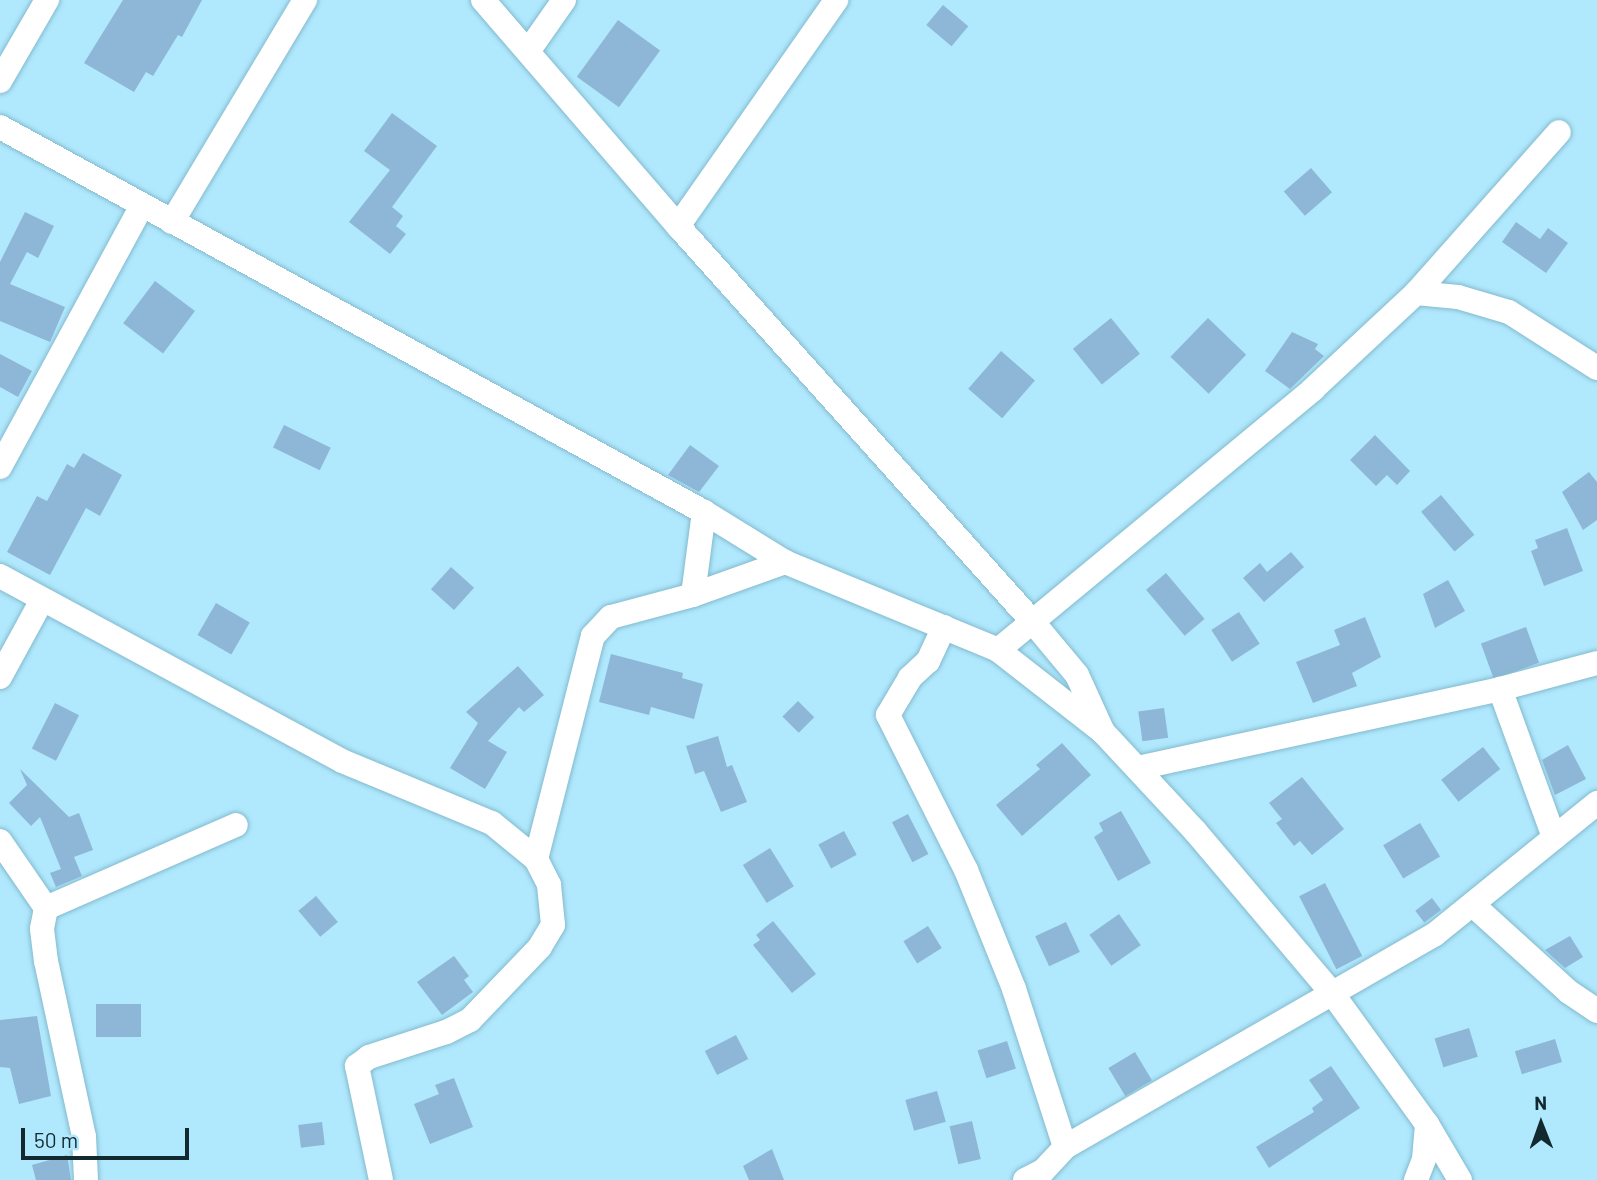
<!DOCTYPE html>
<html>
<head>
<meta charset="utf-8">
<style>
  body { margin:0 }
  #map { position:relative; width:1597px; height:1180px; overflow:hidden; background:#b0e8fd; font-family:Barlow,sans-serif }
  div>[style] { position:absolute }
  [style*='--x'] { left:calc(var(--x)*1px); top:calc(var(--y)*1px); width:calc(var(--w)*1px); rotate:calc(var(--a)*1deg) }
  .building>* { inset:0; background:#8eb7d7; transform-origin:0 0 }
  .roads { filter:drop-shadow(0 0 2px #83bace) drop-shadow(0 0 2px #83bace) }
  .minor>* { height:24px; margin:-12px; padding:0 12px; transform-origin:12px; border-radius:12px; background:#fff }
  span { translate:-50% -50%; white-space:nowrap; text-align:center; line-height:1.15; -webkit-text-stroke:7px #b0e8fd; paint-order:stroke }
  .north { position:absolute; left:1506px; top:1089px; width:70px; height:70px; -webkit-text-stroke:5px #b0e8fd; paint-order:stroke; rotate:359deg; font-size:19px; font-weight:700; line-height:28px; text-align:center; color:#122930 }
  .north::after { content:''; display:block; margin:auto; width:24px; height:32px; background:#122930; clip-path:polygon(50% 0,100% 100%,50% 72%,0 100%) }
  .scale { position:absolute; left:21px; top:1128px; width:168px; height:32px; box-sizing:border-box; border:4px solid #122930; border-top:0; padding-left:9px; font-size:21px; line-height:24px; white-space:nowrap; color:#122930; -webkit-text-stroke:5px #b0e8fd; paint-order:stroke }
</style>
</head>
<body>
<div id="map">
  <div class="building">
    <div style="clip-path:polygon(123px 0,202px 0,182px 37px,178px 35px,153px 76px,146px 72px,134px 92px,84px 63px)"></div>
    <div style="left:943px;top:5px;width:33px;height:26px;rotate:40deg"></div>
    <div style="left:618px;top:20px;width:52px;height:70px;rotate:36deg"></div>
    <div style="clip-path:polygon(392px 113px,437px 146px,392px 207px,403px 216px,396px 226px,406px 234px,390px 254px,349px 222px,390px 170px,364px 151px)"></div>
    <div style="left:1311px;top:168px;width:32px;height:36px;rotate:49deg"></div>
    <div style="clip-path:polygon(25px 212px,54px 226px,38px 258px,27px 252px,10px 284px,65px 307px,50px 342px,0 321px,0 262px)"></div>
    <div style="clip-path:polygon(1516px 222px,1540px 239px,1548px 228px,1568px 243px,1546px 273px,1502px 242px)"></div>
    <div style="left:155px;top:281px;width:50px;height:53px;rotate:37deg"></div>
    <div style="left:1111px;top:318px;width:46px;height:49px;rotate:51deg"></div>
    <div style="left:1208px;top:318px;width:53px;height:54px;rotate:44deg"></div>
    <div style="clip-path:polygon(1292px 332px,1318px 344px,1315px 349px,1324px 356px,1290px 389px,1265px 371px)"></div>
    <div style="left:1001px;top:351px;width:45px;height:50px;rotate:41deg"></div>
    <div style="clip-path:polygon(0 354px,32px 371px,18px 397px,0 387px)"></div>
    <div style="left:284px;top:425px;width:52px;height:25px;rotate:26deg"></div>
    <div style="clip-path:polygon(1375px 435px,1410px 471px,1397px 485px,1387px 475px,1376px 486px,1350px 460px)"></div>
    <div style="clip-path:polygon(690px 445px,719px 466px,699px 492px,668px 475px)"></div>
    <div style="clip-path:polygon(83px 453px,122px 475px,100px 516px,86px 508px,50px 575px,7px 552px,37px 496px,47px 501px,67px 464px,74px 468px)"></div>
    <div style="clip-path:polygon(1589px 472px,1597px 482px,1597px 520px,1583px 530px,1562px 492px)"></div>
    <div style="left:1441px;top:495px;width:52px;height:26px;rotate:50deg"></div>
    <div style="clip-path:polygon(1567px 528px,1583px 571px,1544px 586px,1531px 551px,1538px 548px,1535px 540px)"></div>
    <div style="clip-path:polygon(1291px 552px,1304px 567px,1264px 602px,1243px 578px,1260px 563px,1267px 572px)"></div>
    <div style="left:451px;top:567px;width:31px;height:30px;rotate:42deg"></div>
    <div style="left:1166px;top:573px;width:60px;height:26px;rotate:50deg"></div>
    <div style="clip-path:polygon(1448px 580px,1465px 611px,1435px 628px,1423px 594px)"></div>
    <div style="left:216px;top:603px;width:39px;height:37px;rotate:30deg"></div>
    <div style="left:1239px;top:612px;width:38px;height:33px;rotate:57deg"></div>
    <div style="clip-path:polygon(1365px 617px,1381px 657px,1352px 673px,1357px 686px,1313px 703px,1296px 662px,1340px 645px,1334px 630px)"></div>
    <div style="left:1526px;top:627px;width:38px;height:48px;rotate:70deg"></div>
    <div style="clip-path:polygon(611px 654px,683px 673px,682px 678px,703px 684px,694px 719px,651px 707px,649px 715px,599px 702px)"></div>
    <div style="clip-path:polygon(518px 666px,544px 695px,524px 712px,519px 707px,488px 741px,507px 752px,485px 789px,450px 768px,478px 723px,466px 712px)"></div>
    <div style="left:798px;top:701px;width:23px;height:22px;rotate:45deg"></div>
    <div style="left:55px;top:703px;width:27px;height:51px;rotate:27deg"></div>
    <div style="left:1164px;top:708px;width:30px;height:26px;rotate:82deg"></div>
    <div style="clip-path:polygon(718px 736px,727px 767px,732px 765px,747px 802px,721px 812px,704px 771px,695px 774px,686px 746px)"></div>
    <div style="clip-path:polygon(1062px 743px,1091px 775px,1022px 836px,996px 805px,1040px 769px,1036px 765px)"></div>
    <div style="clip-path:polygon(1568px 745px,1586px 779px,1555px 795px,1542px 760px)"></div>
    <div style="left:1483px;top:747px;width:28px;height:53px;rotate:52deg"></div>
    <div style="clip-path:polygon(20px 769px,69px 817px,79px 813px,93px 850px,74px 857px,82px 876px,56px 887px,50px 873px,61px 869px,40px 817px,31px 826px,9px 803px,27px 785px)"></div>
    <div style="clip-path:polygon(1302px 777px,1344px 829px,1312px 855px,1300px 841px,1294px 846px,1276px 823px,1282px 819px,1269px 803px)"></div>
    <div style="clip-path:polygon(1121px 811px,1151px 863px,1118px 881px,1094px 837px,1103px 831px,1099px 823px)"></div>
    <div style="left:908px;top:814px;width:45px;height:18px;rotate:63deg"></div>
    <div style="left:1420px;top:823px;width:39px;height:43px;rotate:59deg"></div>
    <div style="left:844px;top:831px;width:27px;height:29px;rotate:62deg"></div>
    <div style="left:770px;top:848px;width:45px;height:32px;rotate:58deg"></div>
    <div style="left:1325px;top:883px;width:82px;height:29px;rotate:63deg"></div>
    <div style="left:316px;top:896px;width:34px;height:23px;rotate:50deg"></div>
    <div style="left:1432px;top:898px;width:15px;height:21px;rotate:53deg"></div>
    <div style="left:1119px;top:914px;width:38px;height:36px;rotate:55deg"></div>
    <div style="clip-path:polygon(773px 921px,816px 974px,792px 993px,753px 945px,760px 940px,756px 935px)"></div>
    <div style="left:1066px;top:922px;width:33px;height:34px;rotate:65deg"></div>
    <div style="left:928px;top:926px;width:26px;height:29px;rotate:58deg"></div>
    <div style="clip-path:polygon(1570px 936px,1583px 957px,1565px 968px,1545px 950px)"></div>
    <div style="clip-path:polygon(454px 956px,469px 976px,464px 980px,473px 992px,442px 1015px,417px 982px)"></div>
    <div style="left:96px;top:1004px;width:45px;height:33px"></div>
    <div style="clip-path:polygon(37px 1016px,51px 1096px,19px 1104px,10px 1068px,0 1067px,0 1020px)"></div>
    <div style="left:1469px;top:1028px;width:30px;height:36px;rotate:73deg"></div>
    <div style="left:736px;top:1035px;width:27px;height:35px;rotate:63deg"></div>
    <div style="left:1555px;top:1039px;width:24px;height:42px;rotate:73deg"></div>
    <div style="left:1007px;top:1041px;width:29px;height:31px;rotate:72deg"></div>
    <div style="left:1135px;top:1052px;width:33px;height:31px;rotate:59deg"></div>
    <div style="clip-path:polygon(1331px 1066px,1360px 1108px,1269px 1168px,1256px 1147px,1314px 1112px,1312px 1108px,1323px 1100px,1309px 1080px)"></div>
    <div style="clip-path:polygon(454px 1078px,473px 1127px,430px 1144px,414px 1104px,439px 1094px,435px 1085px)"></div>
    <div style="left:937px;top:1091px;width:32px;height:33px;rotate:74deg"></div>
    <div style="left:972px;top:1121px;width:39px;height:23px;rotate:77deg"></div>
    <div style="left:322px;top:1122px;width:23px;height:24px;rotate:83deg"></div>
    <div style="clip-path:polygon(772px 1149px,784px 1180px,749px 1180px,743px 1166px)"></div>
    <div style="clip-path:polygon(67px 1155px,71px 1180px,36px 1180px,32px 1165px)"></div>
  </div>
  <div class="roads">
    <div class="minor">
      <div style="--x:483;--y:0;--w:298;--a:49.2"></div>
      <div style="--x:678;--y:226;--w:530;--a:48.13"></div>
      <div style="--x:1032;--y:621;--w:70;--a:50.2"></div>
      <div style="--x:1077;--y:675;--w:63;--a:65.5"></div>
      <div style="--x:529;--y:50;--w:61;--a:-55"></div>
      <div style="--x:0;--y:81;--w:94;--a:-59.9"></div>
      <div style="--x:0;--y:127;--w:802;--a:28.67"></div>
      <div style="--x:704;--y:512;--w:95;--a:31.7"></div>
      <div style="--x:785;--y:562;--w:230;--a:22.4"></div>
      <div style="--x:998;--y:650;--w:133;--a:38"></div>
      <div style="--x:1103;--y:732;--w:135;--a:47.1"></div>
      <div style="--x:1195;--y:831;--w:212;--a:49.8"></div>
      <div style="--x:1332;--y:993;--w:162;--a:54.1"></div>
      <div style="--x:1427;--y:1124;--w:65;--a:59.5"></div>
      <div style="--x:172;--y:222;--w:259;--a:-59.1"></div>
      <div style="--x:678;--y:226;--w:276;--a:-55"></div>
      <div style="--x:1416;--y:293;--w:42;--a:5.4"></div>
      <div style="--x:1458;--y:297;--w:53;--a:16.4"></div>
      <div style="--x:1509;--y:312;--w:104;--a:32.5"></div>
      <div style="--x:0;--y:467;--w:298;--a:-61.5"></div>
      <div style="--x:0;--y:576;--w:389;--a:28.4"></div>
      <div style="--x:342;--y:761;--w:162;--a:22.5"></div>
      <div style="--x:492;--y:823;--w:57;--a:39.3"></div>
      <div style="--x:536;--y:859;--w:29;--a:63"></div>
      <div style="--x:549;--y:885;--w:40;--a:84.3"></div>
      <div style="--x:553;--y:925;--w:26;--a:121"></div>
      <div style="--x:540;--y:947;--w:101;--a:133.8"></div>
      <div style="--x:470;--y:1020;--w:27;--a:153"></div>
      <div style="--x:446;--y:1032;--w:81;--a:162"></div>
      <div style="--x:369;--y:1057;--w:15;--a:143"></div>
      <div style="--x:357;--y:1066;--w:116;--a:78.1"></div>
      <div style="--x:693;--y:595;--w:98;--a:-19.7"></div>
      <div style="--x:944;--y:627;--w:38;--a:115"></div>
      <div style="--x:928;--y:661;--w:25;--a:137"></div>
      <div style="--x:910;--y:678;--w:43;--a:120.7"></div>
      <div style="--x:888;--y:715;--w:174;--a:63.3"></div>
      <div style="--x:966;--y:870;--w:128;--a:68"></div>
      <div style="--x:1014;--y:989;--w:166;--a:72.1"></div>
      <div style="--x:998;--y:650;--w:409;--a:-39.6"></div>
      <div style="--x:1313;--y:389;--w:141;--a:-43"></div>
      <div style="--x:1416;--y:293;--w:215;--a:-48.4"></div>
      <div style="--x:0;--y:677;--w:88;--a:-61.4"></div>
      <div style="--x:1500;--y:689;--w:158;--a:70"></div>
      <div style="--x:1138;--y:768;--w:371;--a:-12.3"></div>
      <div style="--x:1500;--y:689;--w:100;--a:-15"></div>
      <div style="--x:0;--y:841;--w:81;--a:55.5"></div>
      <div style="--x:46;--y:908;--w:21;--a:101"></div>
      <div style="--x:42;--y:929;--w:32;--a:83"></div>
      <div style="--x:46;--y:961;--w:180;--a:77.8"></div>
      <div style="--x:84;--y:1137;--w:43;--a:87.3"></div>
      <div style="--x:536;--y:859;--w:230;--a:-75.7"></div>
      <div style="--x:593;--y:636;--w:26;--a:-47"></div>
      <div style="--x:611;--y:617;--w:85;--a:-15"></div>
      <div style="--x:693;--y:595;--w:84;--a:-82.5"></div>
      <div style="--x:1473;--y:905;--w:130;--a:42.2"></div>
      <div style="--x:1569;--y:992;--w:34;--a:34"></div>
      <div style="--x:46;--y:908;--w:207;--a:-23.6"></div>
      <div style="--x:1025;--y:1180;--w:20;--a:-27"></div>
      <div style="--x:1043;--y:1171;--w:33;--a:-47"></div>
      <div style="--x:1065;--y:1147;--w:426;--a:-29.9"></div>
      <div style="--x:1434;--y:935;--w:210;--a:-39"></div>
      <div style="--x:1416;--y:1180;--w:22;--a:-69"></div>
      <div style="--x:1424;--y:1159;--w:35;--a:-85"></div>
    </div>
  </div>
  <div class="north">N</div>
  <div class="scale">50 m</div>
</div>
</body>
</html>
